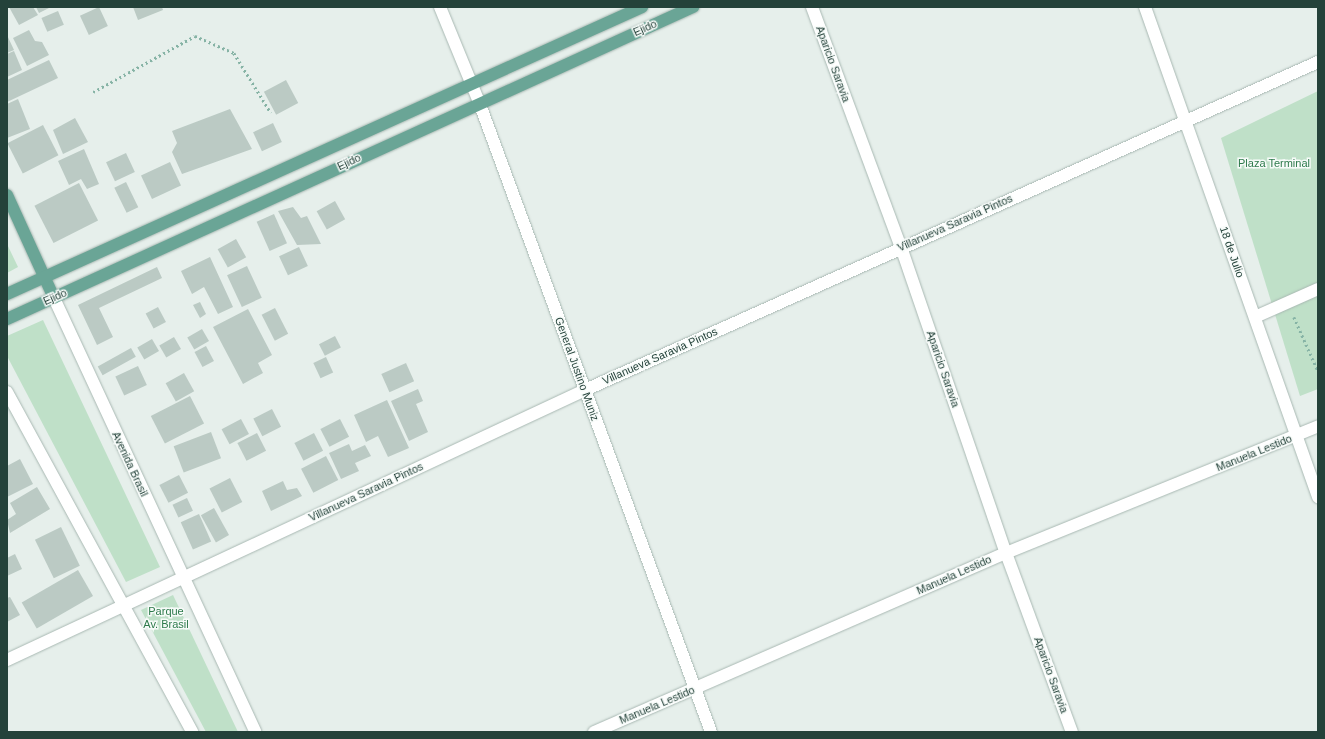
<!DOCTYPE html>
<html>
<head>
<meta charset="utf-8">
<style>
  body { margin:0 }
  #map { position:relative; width:1325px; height:739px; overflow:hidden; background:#e6efeb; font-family:Arial,sans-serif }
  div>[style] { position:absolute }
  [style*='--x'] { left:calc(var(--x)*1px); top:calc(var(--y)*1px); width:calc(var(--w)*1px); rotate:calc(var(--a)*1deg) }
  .green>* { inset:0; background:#bfe0c8 }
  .building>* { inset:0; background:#bbcac4; transform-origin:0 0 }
  .path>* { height:2.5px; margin-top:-1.25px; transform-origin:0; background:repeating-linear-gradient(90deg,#86b3a5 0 2px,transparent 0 5px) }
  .roads { filter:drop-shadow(0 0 1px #a8b8b2) drop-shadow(0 0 1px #a8b8b2) }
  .minor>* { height:12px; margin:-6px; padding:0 6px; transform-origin:6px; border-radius:6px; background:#fff }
  .major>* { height:12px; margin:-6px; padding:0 6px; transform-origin:6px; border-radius:6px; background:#6aa596 }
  span { translate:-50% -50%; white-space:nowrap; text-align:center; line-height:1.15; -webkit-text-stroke:3px #f7fbf9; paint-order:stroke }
  .street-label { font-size:11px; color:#24423a }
  .park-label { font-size:11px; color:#2d7a4b }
  .frame { position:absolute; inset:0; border:8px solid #24423a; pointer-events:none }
</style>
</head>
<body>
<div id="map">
  <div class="green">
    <div style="clip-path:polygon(1318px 91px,1318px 389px,1300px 396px,1221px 138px)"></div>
    <div style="clip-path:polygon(7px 244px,18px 267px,7px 273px)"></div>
    <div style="clip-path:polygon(43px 320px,160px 567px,126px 582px,7px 356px,7px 336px)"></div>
    <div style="clip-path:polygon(173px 595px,238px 732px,206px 732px,141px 610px)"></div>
  </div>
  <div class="building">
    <div style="clip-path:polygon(9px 7px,33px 7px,38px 15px,19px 25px)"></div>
    <div style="clip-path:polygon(36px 7px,51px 7px,39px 13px)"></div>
    <div style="left:99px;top:7px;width:21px;height:21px;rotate:65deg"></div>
    <div style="clip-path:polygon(133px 7px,162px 7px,163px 10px,138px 20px)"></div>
    <div style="left:58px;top:11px;width:15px;height:18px;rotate:67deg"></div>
    <div style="clip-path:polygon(29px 30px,35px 41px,42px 42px,49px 55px,27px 66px,13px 38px)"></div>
    <div style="clip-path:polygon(7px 35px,14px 50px,7px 53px)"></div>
    <div style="clip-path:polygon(14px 51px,22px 70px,7px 77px,7px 54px)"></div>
    <div style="clip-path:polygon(49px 60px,58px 78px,7px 102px,7px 80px)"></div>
    <div style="left:286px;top:80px;width:26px;height:25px;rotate:62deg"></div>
    <div style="clip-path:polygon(18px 99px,30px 129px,7px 138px,7px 104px)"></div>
    <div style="clip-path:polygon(230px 109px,252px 149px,182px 174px,172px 152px,177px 143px,172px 131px)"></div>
    <div style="clip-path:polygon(75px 118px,88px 142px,63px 154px,53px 130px)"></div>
    <div style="left:273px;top:123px;width:21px;height:22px;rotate:65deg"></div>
    <div style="left:43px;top:125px;width:34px;height:40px;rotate:63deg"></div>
    <div style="clip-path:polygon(84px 149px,99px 184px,87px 189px,81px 179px,69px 185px,58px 161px)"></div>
    <div style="left:126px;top:153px;width:21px;height:22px;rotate:65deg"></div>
    <div style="left:170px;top:162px;width:26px;height:32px;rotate:65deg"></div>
    <div style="left:126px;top:182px;width:28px;height:13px;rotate:64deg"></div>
    <div style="left:79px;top:183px;width:42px;height:50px;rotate:63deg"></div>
    <div style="left:335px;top:201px;width:21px;height:21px;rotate:61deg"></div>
    <div style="clip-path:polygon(293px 207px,301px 218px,307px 216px,321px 244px,297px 245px,278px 211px)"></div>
    <div style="left:274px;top:214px;width:32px;height:19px;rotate:66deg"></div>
    <div style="left:236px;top:239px;width:21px;height:21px;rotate:61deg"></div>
    <div style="left:299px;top:247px;width:21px;height:22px;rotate:65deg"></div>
    <div style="clip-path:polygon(210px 257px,233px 307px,218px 314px,204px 287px,192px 294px,181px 271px)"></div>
    <div style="left:247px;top:266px;width:35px;height:22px;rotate:65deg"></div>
    <div style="clip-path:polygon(157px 267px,162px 278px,99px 308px,113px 337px,97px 345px,78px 305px)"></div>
    <div style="clip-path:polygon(200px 302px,206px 314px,200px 318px,193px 305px)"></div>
    <div style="left:158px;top:307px;width:17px;height:14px;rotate:62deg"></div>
    <div style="left:275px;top:308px;width:29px;height:15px;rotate:63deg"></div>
    <div style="clip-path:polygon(248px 309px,272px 355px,258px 363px,263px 373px,243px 384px,213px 327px)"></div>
    <div style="left:202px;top:329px;width:14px;height:17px;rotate:60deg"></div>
    <div style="left:335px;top:336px;width:13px;height:18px;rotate:63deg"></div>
    <div style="left:174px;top:337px;width:14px;height:17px;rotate:60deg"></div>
    <div style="left:152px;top:339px;width:14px;height:17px;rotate:60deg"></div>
    <div style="left:206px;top:346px;width:17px;height:13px;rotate:62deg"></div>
    <div style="left:131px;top:348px;width:10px;height:38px;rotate:61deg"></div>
    <div style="left:326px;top:357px;width:17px;height:14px;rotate:65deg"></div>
    <div style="left:406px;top:363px;width:20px;height:27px;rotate:66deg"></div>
    <div style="left:138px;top:366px;width:21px;height:25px;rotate:65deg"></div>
    <div style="left:184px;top:373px;width:21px;height:21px;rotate:61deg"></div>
    <div style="clip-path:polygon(418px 389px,423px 401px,416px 404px,428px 432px,409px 441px,391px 401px)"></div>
    <div style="left:190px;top:396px;width:31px;height:44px;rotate:63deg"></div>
    <div style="clip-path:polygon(387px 400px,409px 448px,388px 457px,378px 436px,366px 442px,354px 415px)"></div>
    <div style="left:272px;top:409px;width:20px;height:21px;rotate:63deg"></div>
    <div style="left:241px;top:419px;width:17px;height:22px;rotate:62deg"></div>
    <div style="left:340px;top:419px;width:20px;height:22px;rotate:63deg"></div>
    <div style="left:211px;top:432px;width:28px;height:40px;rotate:69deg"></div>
    <div style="left:257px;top:433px;width:20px;height:22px;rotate:63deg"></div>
    <div style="left:314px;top:433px;width:20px;height:22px;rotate:63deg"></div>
    <div style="clip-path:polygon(349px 444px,352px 451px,365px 445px,371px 456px,355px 463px,359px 471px,341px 479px,329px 453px)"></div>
    <div style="left:326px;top:456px;width:27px;height:28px;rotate:63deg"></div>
    <div style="clip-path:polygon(20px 459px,33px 484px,7px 497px,7px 466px)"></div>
    <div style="left:179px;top:475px;width:20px;height:22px;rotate:63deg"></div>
    <div style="left:230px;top:478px;width:27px;height:23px;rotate:63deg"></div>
    <div style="clip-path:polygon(283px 481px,287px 490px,297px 488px,302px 496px,271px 511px,262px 491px)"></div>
    <div style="clip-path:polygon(37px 487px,50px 509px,10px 533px,7px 520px,16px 514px,10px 503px)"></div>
    <div style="left:187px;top:498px;width:14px;height:16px;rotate:65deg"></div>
    <div style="left:214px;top:508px;width:31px;height:15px;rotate:61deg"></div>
    <div style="left:199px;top:514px;width:30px;height:20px;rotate:66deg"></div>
    <div style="left:61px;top:527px;width:43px;height:29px;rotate:64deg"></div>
    <div style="clip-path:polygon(15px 554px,22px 569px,7px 576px,7px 558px)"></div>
    <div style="left:78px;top:570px;width:30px;height:65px;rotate:60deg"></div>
    <div style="clip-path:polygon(10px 597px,20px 615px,7px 622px,7px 598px)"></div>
  </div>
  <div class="path">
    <div style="--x:93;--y:92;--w:116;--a:-28.8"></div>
    <div style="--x:195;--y:36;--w:43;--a:23.6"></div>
    <div style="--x:234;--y:53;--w:70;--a:58.3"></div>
    <div style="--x:1294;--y:317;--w:59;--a:66"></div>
  </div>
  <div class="roads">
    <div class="minor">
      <div style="--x:440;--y:7;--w:103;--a:67.7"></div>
      <div style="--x:479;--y:102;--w:671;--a:69.78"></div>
      <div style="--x:812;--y:7;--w:256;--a:69.7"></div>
      <div style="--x:901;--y:247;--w:324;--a:71.1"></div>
      <div style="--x:1006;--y:553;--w:191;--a:69.8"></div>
      <div style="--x:1145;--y:7;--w:520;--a:70.55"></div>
      <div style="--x:54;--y:298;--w:478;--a:65.1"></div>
      <div style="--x:1255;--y:317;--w:69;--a:-24"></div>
      <div style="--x:7;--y:392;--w:387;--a:61.4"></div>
      <div style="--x:7;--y:660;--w:638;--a:-25.04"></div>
      <div style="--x:585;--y:390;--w:803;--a:-24.11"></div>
      <div style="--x:594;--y:732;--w:449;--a:-23.5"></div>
      <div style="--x:1006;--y:553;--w:337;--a:-22.1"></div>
    </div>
    <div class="major">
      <div style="--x:7;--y:195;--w:113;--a:65.5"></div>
      <div style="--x:7;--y:294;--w:697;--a:-24.32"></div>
      <div style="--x:7;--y:319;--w:754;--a:-24.46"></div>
    </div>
  </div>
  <div class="street-label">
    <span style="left:645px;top:28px;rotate:-24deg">Ejido</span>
    <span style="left:833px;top:64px;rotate:70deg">Aparicio Saravia</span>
    <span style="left:349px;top:162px;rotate:-25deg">Ejido</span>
    <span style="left:955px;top:223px;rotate:-24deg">Villanueva Saravia Pintos</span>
    <span style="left:1232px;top:252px;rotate:71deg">18 de Julio</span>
    <span style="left:55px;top:297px;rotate:-24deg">Ejido</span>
    <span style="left:660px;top:356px;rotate:-24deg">Villanueva Saravia Pintos</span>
    <span style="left:577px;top:369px;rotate:70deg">General Justino Muniz</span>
    <span style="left:943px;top:369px;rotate:71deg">Aparicio Saravia</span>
    <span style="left:1254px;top:453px;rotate:-22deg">Manuela Lestido</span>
    <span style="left:130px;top:464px;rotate:65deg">Avenida Brasil</span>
    <span style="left:366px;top:492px;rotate:-25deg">Villanueva Saravia Pintos</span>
    <span style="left:954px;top:575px;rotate:-24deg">Manuela Lestido</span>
    <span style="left:1051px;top:675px;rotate:70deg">Aparicio Saravia</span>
    <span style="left:657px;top:705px;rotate:-23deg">Manuela Lestido</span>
  </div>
  <div class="park-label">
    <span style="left:1274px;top:163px">Plaza Terminal</span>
    <span style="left:166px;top:618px">Parque<br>Av. Brasil</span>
  </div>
  <div class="frame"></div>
</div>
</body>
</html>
